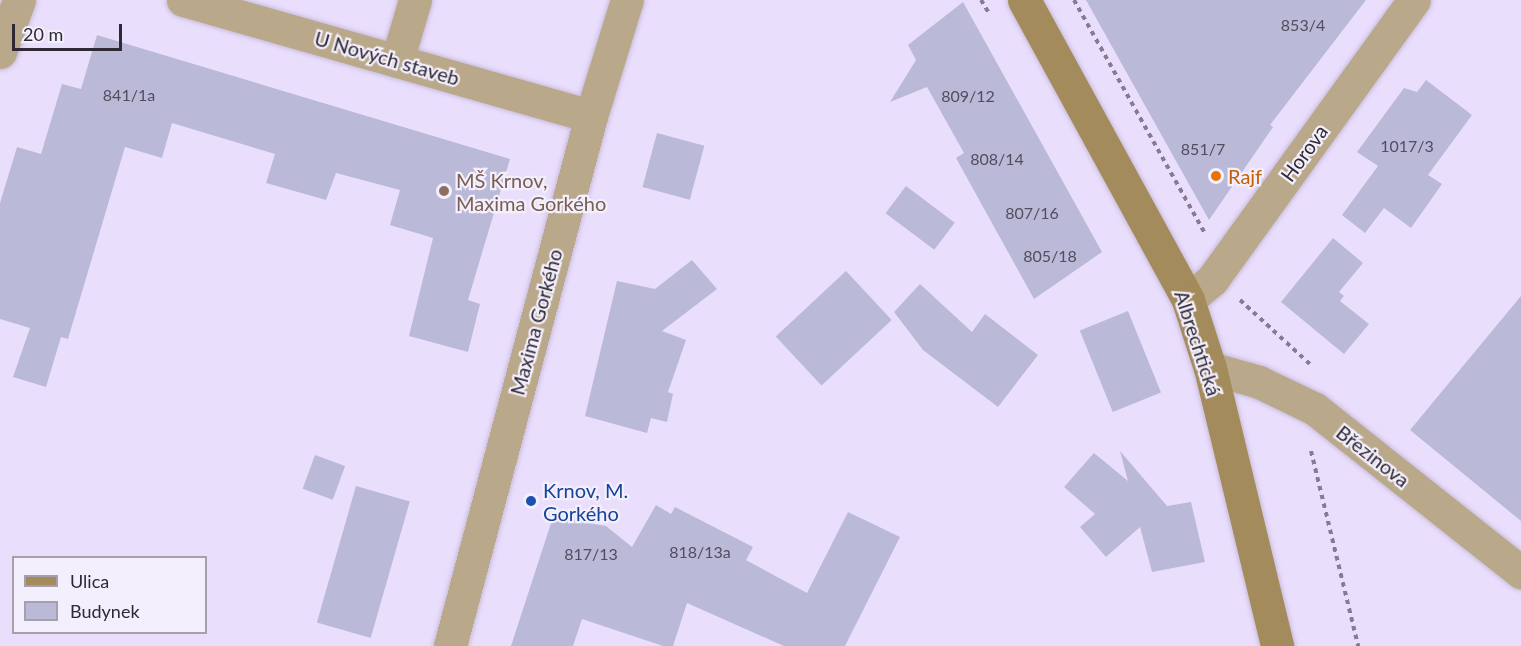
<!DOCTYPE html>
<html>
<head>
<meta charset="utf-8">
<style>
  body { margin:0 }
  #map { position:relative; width:1521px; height:646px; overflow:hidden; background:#eadefd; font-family:Lato,sans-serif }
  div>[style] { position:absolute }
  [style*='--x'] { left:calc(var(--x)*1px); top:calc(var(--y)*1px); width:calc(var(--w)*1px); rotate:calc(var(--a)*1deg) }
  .building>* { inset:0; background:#bbb9d8; transform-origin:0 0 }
  .path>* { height:4px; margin-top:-2px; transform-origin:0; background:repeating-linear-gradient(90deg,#857c91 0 4.5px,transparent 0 9px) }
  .roads { filter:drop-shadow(0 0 2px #c8bdd9) drop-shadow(0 0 2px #c8bdd9) }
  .minor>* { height:33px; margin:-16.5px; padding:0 16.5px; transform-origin:16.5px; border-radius:16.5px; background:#b9a889 }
  .secondary>* { height:33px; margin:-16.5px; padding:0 16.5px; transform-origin:16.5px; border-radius:16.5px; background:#a38b5b }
  .dots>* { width:16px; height:16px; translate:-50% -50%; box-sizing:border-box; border:3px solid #f4effc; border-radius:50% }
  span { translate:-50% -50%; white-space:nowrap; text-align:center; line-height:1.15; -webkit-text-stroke:4.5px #f4effc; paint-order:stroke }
  .number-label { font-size:16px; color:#514d5e }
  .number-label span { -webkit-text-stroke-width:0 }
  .street-label { font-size:20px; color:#2e2935 }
  .food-label { font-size:20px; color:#c56008 }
  .left { translate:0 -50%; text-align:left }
  .education-label { font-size:20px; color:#785e54 }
  .transit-label { font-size:20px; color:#164399 }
  .legend { position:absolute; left:12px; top:556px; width:195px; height:78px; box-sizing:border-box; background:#f4effc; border:2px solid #a5a0ac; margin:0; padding:8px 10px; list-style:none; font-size:18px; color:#2e2935 }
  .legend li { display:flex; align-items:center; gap:12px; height:30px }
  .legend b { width:30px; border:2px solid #a5a0ac }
  .scale { position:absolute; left:12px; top:24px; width:110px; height:27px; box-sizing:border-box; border:3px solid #2e2935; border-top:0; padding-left:8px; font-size:18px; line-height:21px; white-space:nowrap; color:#2e2935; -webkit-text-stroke:4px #f4effc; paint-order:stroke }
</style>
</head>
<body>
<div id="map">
  <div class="building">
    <div style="clip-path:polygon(1086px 0,1366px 0,1270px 125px,1273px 127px,1209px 220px)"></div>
    <div style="clip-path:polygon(963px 2px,1102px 252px,1034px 299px,956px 158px,964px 153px,927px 87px,890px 102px,916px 60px,908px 45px)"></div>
    <div style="clip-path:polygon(97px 35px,510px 159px,468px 300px,480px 304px,468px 352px,409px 336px,433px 238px,390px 225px,400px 190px,336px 173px,326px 200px,266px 183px,275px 154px,172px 123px,162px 158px,125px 147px,68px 339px,61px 337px,46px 387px,13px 377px,30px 328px,0 319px,0 203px,17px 147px,41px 154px,62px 84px,81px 89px)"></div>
    <div style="clip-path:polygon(1426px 80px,1472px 115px,1428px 175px,1442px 184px,1411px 228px,1384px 208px,1365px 233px,1342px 215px,1378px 166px,1357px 152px,1404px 88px,1417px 92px)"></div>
    <div style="left:657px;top:133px;width:49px;height:56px;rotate:15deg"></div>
    <div style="left:906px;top:186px;width:61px;height:34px;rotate:37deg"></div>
    <div style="clip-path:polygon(1333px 238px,1363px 263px,1339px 292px,1344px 296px,1340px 301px,1369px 324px,1344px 354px,1281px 302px)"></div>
    <div style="clip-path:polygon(692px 260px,717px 289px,662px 331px,686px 340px,668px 392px,673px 394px,667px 422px,651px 418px,647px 433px,585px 416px,617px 281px,655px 289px)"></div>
    <div style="left:846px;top:271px;width:67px;height:96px;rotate:47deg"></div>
    <div style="clip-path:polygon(920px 284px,972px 332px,985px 314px,1038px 355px,998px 407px,923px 350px,894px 312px)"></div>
    <div style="clip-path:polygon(1521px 296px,1521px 521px,1410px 430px)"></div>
    <div style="left:1128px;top:311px;width:88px;height:52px;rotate:68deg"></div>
    <div style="clip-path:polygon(1120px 451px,1167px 506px,1191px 502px,1205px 562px,1152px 572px,1140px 527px,1106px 557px,1080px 527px,1095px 514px,1064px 487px,1094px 453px,1128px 481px)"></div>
    <div style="left:315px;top:455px;width:32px;height:36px;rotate:20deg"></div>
    <div style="left:356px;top:486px;width:56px;height:142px;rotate:16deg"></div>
    <div style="clip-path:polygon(656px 505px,671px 514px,675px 507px,753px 547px,746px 560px,807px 593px,848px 512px,900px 537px,845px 646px,784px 646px,687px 603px,673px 646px,663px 646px,582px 619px,573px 646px,511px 646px,553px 517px,606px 526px,632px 547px)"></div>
  </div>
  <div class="path">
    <div style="--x:981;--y:0;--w:17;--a:59"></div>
    <div style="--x:1074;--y:0;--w:266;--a:60.7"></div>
    <div style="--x:1240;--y:300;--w:96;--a:42.5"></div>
    <div style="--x:1311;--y:451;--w:201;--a:76.4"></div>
  </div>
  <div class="roads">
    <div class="minor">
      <div style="--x:183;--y:0;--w:424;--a:15.9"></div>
      <div style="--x:0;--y:52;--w:55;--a:-69.9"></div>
      <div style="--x:397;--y:61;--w:64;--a:-73.6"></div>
      <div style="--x:1188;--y:300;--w:31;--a:-40"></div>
      <div style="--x:1212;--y:280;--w:345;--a:-54.2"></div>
      <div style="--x:1210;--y:368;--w:51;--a:15.9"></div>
      <div style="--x:1259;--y:382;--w:62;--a:25.7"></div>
      <div style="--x:1315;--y:409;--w:263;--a:38.4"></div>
      <div style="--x:450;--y:646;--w:548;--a:-75.1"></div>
      <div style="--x:591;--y:116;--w:121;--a:-72.8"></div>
    </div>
    <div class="secondary">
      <div style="--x:1024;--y:0;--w:342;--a:61.3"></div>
      <div style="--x:1188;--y:300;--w:71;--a:72.1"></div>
      <div style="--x:1210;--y:368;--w:286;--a:76.4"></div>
    </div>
  </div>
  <div class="dots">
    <div style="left:1216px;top:176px;background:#e8710a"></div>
    <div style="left:444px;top:191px;background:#8d6e63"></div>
    <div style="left:531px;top:501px;background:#1a4fb4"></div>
  </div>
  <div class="number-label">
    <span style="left:1303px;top:25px">853/4</span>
    <span style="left:129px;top:95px">841/1a</span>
    <span style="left:968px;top:96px">809/12</span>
    <span style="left:1407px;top:146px">1017/3</span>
    <span style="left:1203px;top:149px">851/7</span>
    <span style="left:997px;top:159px">808/14</span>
    <span style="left:1032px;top:213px">807/16</span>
    <span style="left:1050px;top:256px">805/18</span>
    <span style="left:700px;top:552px">818/13a</span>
    <span style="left:591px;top:554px">817/13</span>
  </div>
  <div class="street-label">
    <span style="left:387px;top:58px;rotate:16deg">U Nových staveb</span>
    <span style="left:1304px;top:153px;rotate:-54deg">Horova</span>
    <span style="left:536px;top:322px;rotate:-75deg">Maxima Gorkého</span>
    <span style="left:1198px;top:343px;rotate:72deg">Albrechtická</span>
    <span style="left:1373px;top:456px;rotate:38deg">Březinova</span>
  </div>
  <div class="food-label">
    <span class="left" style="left:1228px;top:176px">Rajf</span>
  </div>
  <div class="education-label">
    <span class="left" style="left:456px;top:192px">MŠ Krnov,<br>Maxima Gorkého</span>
  </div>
  <div class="transit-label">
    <span class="left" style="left:543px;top:502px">Krnov, M.<br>Gorkého</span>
  </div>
  <ul class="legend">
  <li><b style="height:8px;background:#a38b5b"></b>Ulica</li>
  <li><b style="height:16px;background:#bbb9d8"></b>Budynek</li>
  </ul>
  <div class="scale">20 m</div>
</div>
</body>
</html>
